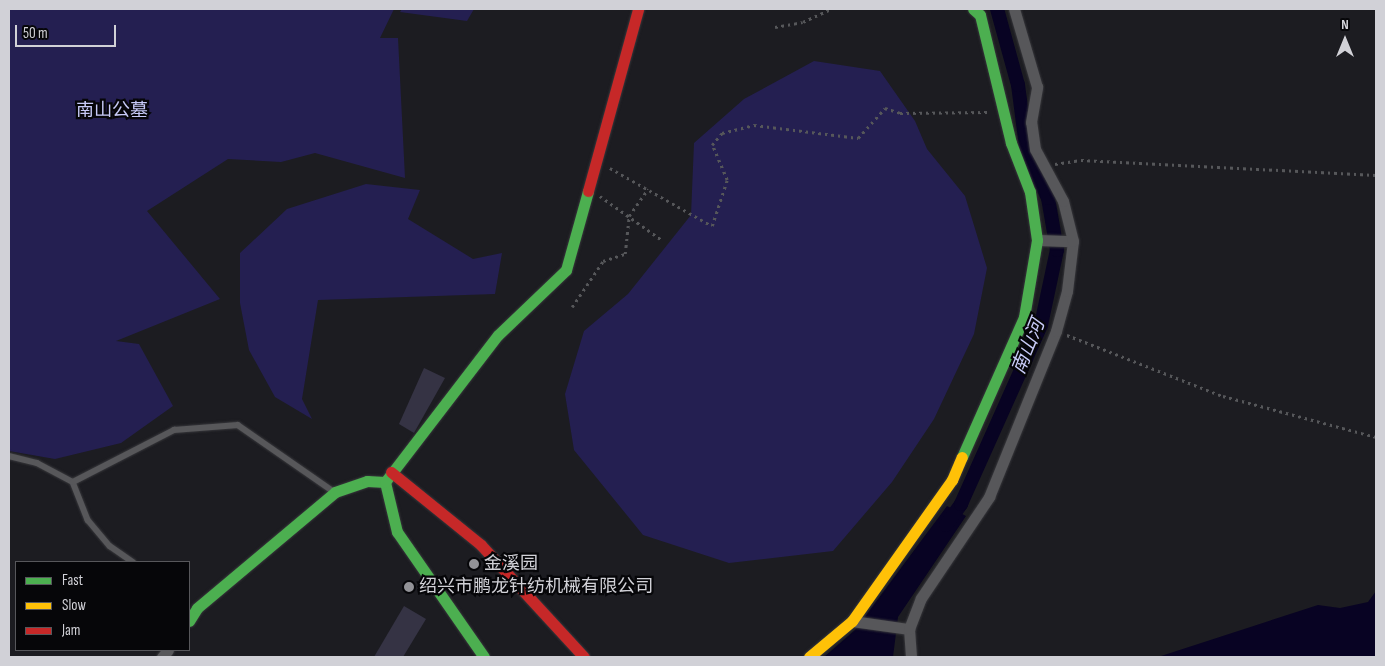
<!DOCTYPE html>
<html>
<head>
<meta charset="utf-8">
<style>
  body { margin:0 }
  #map { position:relative; width:1385px; height:666px; overflow:hidden; background:#1c1c21; font-family:"Sofia Sans Condensed","Noto Sans SC",sans-serif }
  div>[style] { position:absolute }
  [style*='--x'] { left:calc(var(--x)*1px); top:calc(var(--y)*1px); width:calc(var(--w)*1px); rotate:calc(var(--a)*1deg) }
  .green>* { inset:0; background:#241f51 }
  .water>* { inset:0; background:#080323 }
  .canal>* { height:14px; margin:-7px; padding:0 7px; transform-origin:7px; border-radius:7px; background:#080323 }
  .building>* { inset:0; background:#353344 }
  .path>* { height:2.5px; margin-top:-1.25px; transform-origin:0; background:repeating-linear-gradient(90deg,#56575a 0 2.5px,transparent 0 6.5px) }
  .roads { filter:drop-shadow(0 0 1px #37373b) drop-shadow(0 0 1px #37373b) }
  .lane>* { height:5.5px; margin:-2.75px; padding:0 2.75px; transform-origin:2.75px; border-radius:2.75px; background:#57575a }
  .street>* { height:11px; margin:-5.5px; padding:0 5.5px; transform-origin:5.5px; border-radius:5.5px; background:#57575a }
  .fast>* { height:11px; margin:-5.5px; padding:0 5.5px; transform-origin:5.5px; border-radius:5.5px; background:#4caf50 }
  .slow>* { height:11px; margin:-5.5px; padding:0 5.5px; transform-origin:5.5px; border-radius:5.5px; background:#ffc107 }
  .jam>* { height:11px; margin:-5.5px; padding:0 5.5px; transform-origin:5.5px; border-radius:5.5px; background:#c62828 }
  .dots>* { width:14px; height:14px; translate:-50% -50%; box-sizing:border-box; border:2px solid #060609; border-radius:50% }
  span { translate:-50% -50%; white-space:nowrap; text-align:center; line-height:1.15; -webkit-text-stroke:4.5px #060609; paint-order:stroke }
  .park-label { font-size:18px; color:#c7caf7 }
  .poi-label { font-size:18px; color:#d1d1d7 }
  .left { translate:0 -50%; text-align:left }
  .water-label { font-size:19px; color:#c8cbf8; font-style:italic }
  .frame { position:absolute; inset:0; border:10px solid #d1d1d7; pointer-events:none }
  .legend { position:absolute; left:15px; top:561px; width:175px; height:90px; box-sizing:border-box; background:#060609; border:1px solid #57575b; margin:0; padding:6px 9px; list-style:none; font-size:15px; color:#d1d1d7 }
  .legend li { display:flex; align-items:center; gap:10px; height:25px }
  .legend b { width:25px; border:1px solid #57575b }
  .north { position:absolute; left:1320px; top:15px; width:50px; height:50px; -webkit-text-stroke:4px #060609; paint-order:stroke; rotate:0deg; font-size:14px; font-weight:700; line-height:20px; text-align:center; color:#d1d1d7 }
  .north::after { content:''; display:block; margin:auto; width:18px; height:22px; background:#d1d1d7; clip-path:polygon(50% 0,100% 100%,50% 72%,0 100%) }
  .scale { position:absolute; left:15px; top:25px; width:101px; height:22px; box-sizing:border-box; border:2px solid #d1d1d7; border-top:0; padding-left:6px; font-size:15px; line-height:18px; white-space:nowrap; color:#d1d1d7; -webkit-text-stroke:4px #060609; paint-order:stroke }
</style>
</head>
<body>
<div id="map">
  <div class="green">
    <div style="clip-path:polygon(9px 9px,394px 9px,380px 38px,398px 38px,405px 178px,315px 153px,281px 162px,228px 159px,147px 211px,220px 299px,116px 341px,139px 344px,173px 406px,121px 443px,55px 459px,9px 451px)"></div>
    <div style="clip-path:polygon(402px 9px,474px 9px,467px 21px,400px 12px)"></div>
    <div style="clip-path:polygon(814px 61px,880px 71px,915px 121px,927px 149px,965px 196px,987px 268px,974px 334px,934px 419px,892px 482px,833px 551px,729px 563px,643px 535px,574px 450px,565px 394px,584px 331px,628px 294px,691px 215px,694px 143px,744px 99px)"></div>
    <div style="clip-path:polygon(366px 184px,420px 190px,408px 219px,473px 259px,502px 253px,495px 294px,318px 300px,302px 399px,312px 419px,275px 397px,249px 350px,240px 303px,240px 253px,287px 209px)"></div>
  </div>
  <div class="water">
    <div style="clip-path:polygon(947px 506px,966px 516px,898px 617px,893px 657px,824px 657px,855px 630px)"></div>
    <div style="clip-path:polygon(1376px 591px,1376px 657px,1158px 657px,1318px 605px,1340px 608px,1368px 602px)"></div>
  </div>
  <div class="canal">
    <div style="--x:946;--y:525;--w:26;--a:-54"></div>
    <div style="--x:961;--y:504;--w:196;--a:-65.9"></div>
    <div style="--x:1041;--y:325;--w:77;--a:-78"></div>
    <div style="--x:1057;--y:250;--w:53;--a:-99.8"></div>
    <div style="--x:1048;--y:198;--w:49;--a:-115.5"></div>
    <div style="--x:1027;--y:154;--w:70;--a:-97.4"></div>
    <div style="--x:1018;--y:85;--w:79;--a:-105.4"></div>
  </div>
  <div class="building">
    <div style="clip-path:polygon(424px 368px,445px 378px,414px 433px,399px 424px)"></div>
    <div style="clip-path:polygon(404px 606px,426px 619px,403px 657px,374px 657px)"></div>
  </div>
  <div class="path">
    <div style="--x:775;--y:27;--w:28;--a:-10"></div>
    <div style="--x:803;--y:22;--w:31;--a:-25"></div>
    <div style="--x:1055;--y:164;--w:26;--a:-9"></div>
    <div style="--x:1081;--y:160;--w:295;--a:2.9"></div>
    <div style="--x:610;--y:168;--w:117;--a:29.6"></div>
    <div style="--x:712;--y:226;--w:48;--a:-71.9"></div>
    <div style="--x:727;--y:180;--w:38;--a:-113"></div>
    <div style="--x:712;--y:145;--w:16;--a:-50"></div>
    <div style="--x:722;--y:133;--w:33;--a:-14"></div>
    <div style="--x:754;--y:125;--w:105;--a:7.1"></div>
    <div style="--x:858;--y:138;--w:40;--a:-48"></div>
    <div style="--x:885;--y:108;--w:16;--a:18"></div>
    <div style="--x:900;--y:113;--w:90;--a:-0.6"></div>
    <div style="--x:600;--y:196;--w:76;--a:35.4"></div>
    <div style="--x:572;--y:307;--w:55;--a:-56"></div>
    <div style="--x:603;--y:261;--w:23;--a:-18"></div>
    <div style="--x:625;--y:254;--w:38;--a:-84"></div>
    <div style="--x:629;--y:216;--w:33;--a:-55"></div>
    <div style="--x:1067;--y:335;--w:168;--a:21.4"></div>
    <div style="--x:1223;--y:396;--w:158;--a:15"></div>
  </div>
  <div class="roads">
    <div class="lane">
      <div style="--x:9;--y:456;--w:29;--a:14"></div>
      <div style="--x:37;--y:463;--w:41;--a:27.8"></div>
      <div style="--x:73;--y:482;--w:41;--a:68.5"></div>
      <div style="--x:88;--y:520;--w:34;--a:50"></div>
      <div style="--x:110;--y:546;--w:28;--a:35"></div>
      <div style="--x:73;--y:482;--w:114;--a:-27.2"></div>
      <div style="--x:174;--y:430;--w:64;--a:-4.5"></div>
      <div style="--x:238;--y:425;--w:116;--a:34.8"></div>
    </div>
    <div class="street">
      <div style="--x:1037;--y:240;--w:36;--a:2"></div>
      <div style="--x:852;--y:621;--w:58;--a:8"></div>
      <div style="--x:162;--y:657;--w:9;--a:-49"></div>
      <div style="--x:911;--y:657;--w:28;--a:-94"></div>
      <div style="--x:909;--y:629;--w:33;--a:-69"></div>
      <div style="--x:921;--y:598;--w:122;--a:-56"></div>
      <div style="--x:989;--y:497;--w:179;--a:-68"></div>
      <div style="--x:1056;--y:331;--w:41;--a:-74.6"></div>
      <div style="--x:1067;--y:291;--w:50;--a:-83.2"></div>
      <div style="--x:1073;--y:241;--w:41;--a:-104"></div>
      <div style="--x:1063;--y:201;--w:59;--a:-118.3"></div>
      <div style="--x:1035;--y:149;--w:27;--a:-98"></div>
      <div style="--x:1031;--y:122;--w:36;--a:-80"></div>
      <div style="--x:1037;--y:87;--w:81;--a:-106.4"></div>
    </div>
    <div class="fast">
      <div style="--x:962;--y:457;--w:153;--a:-66.1"></div>
      <div style="--x:1024;--y:317;--w:78;--a:-80.4"></div>
      <div style="--x:1037;--y:240;--w:49;--a:-98.3"></div>
      <div style="--x:1030;--y:192;--w:53;--a:-111.2"></div>
      <div style="--x:1011;--y:143;--w:132;--a:-103.6"></div>
      <div style="--x:980;--y:15;--w:9;--a:-139"></div>
      <div style="--x:189;--y:621;--w:15;--a:-58"></div>
      <div style="--x:197;--y:608;--w:180;--a:-40"></div>
      <div style="--x:335;--y:492;--w:34;--a:-19"></div>
      <div style="--x:367;--y:481;--w:18;--a:3"></div>
      <div style="--x:484;--y:657;--w:152;--a:-124.8"></div>
      <div style="--x:397;--y:532;--w:51;--a:-103.5"></div>
      <div style="--x:385;--y:482;--w:185;--a:-52.5"></div>
      <div style="--x:498;--y:335;--w:94;--a:-43.7"></div>
      <div style="--x:566;--y:270;--w:82;--a:-74.4"></div>
    </div>
    <div class="slow">
      <div style="--x:809;--y:657;--w:56;--a:-39.9"></div>
      <div style="--x:852;--y:621;--w:173;--a:-54.7"></div>
      <div style="--x:952;--y:480;--w:25;--a:-67"></div>
    </div>
    <div class="jam">
      <div style="--x:588;--y:191;--w:189;--a:-74.6"></div>
      <div style="--x:391;--y:472;--w:116;--a:39"></div>
      <div style="--x:481;--y:545;--w:152;--a:47.4"></div>
    </div>
  </div>
  <div class="dots">
    <div style="left:474px;top:564px;background:#929297"></div>
    <div style="left:409px;top:587px;background:#929297"></div>
  </div>
  <div class="park-label">
    <span style="left:112px;top:111px">南山公墓</span>
  </div>
  <div class="poi-label">
    <span class="left" style="left:484px;top:564px">金溪园</span>
    <span class="left" style="left:419px;top:587px">绍兴市鹏龙针纺机械有限公司</span>
  </div>
  <div class="water-label">
    <span style="left:1029px;top:347px;rotate:-68deg">南山河</span>
  </div>
  <div class="frame"></div>
  <ul class="legend">
  <li><b style="height:6px;background:#4caf50"></b>Fast</li>
  <li><b style="height:6px;background:#ffc107"></b>Slow</li>
  <li><b style="height:6px;background:#c62828"></b>Jam</li>
  </ul>
  <div class="north">N</div>
  <div class="scale">50 m</div>
</div>
</body>
</html>
